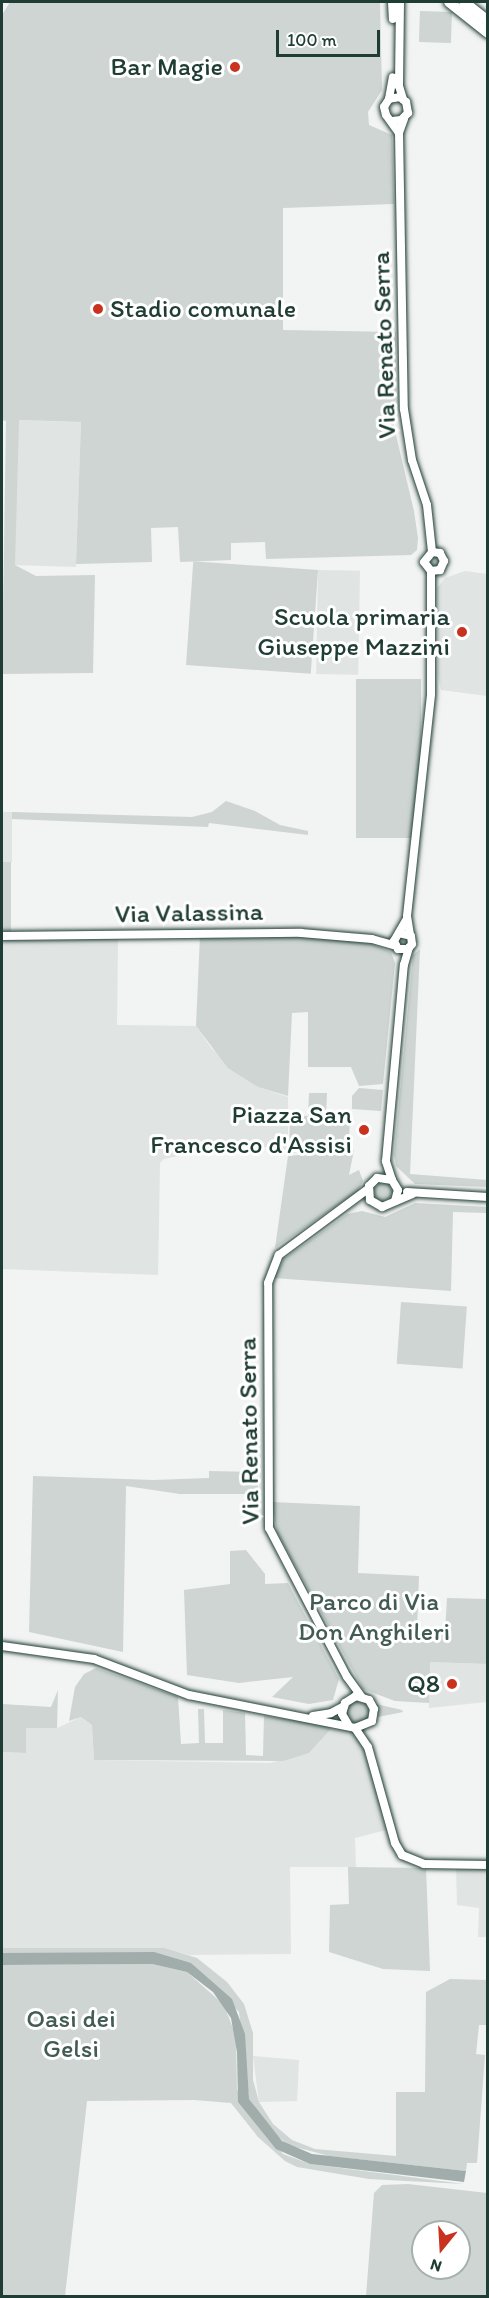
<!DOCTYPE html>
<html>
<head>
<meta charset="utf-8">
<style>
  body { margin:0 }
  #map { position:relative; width:489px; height:2298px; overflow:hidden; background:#f2f3f3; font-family:Itim,sans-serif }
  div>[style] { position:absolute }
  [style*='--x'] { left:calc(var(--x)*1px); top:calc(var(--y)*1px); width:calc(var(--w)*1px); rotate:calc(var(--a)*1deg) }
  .built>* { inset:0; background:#e0e4e3; transform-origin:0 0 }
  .green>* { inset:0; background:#ced5d3; transform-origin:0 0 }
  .round { border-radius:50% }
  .water>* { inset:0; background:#a1adaa }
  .roads { filter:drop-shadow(0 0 2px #1f3d34) drop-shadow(0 0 2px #1f3d34) }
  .minor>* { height:8px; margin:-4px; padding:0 4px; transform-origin:4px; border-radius:4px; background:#fff }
  .major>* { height:10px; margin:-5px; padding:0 5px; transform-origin:5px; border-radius:5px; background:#fff }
  .dots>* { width:16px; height:16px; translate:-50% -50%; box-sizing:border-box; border:3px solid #fff; border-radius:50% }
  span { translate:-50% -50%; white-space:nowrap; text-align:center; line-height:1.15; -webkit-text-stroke:6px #fff; paint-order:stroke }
  .poi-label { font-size:26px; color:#1f3d34 }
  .right { translate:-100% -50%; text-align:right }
  .left { translate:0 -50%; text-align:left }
  .street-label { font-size:26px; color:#1f3d34 }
  .park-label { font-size:26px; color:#425b54 }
  .frame { position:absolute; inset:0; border:3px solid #1f3d34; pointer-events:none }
  .north { position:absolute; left:411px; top:2220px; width:60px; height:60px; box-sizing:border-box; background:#fff; border:2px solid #a5b1ae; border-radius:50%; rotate:198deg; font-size:16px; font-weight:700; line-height:24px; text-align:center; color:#1f3d34 }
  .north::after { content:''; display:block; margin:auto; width:21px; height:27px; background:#c8321e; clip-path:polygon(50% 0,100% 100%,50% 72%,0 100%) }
  .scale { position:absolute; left:276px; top:30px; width:104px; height:27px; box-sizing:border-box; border:3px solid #1f3d34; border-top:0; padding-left:8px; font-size:18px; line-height:21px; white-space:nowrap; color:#1f3d34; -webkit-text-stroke:4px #fff; paint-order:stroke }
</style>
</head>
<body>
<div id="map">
  <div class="built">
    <div style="left:18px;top:420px;width:63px;height:145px;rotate:2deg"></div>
    <div style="left:318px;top:570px;width:42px;height:104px;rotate:1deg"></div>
    <div style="clip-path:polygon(465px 571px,487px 574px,487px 696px,441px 690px,438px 676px,437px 588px,445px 578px)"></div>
    <div style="left:2px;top:812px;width:10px;height:50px"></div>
    <div style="clip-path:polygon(118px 938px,117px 1025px,196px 1026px,212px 1049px,258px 1087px,288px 1097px,288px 1153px,282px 1147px,207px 1150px,164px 1159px,160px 1163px,158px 1275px,2px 1269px,2px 940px)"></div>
    <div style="clip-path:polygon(429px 1662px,487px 1664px,487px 1702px,429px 1708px)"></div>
    <div style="clip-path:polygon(81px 1717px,92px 1725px,94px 1760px,270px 1763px,309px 1753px,331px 1729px,353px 1732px,363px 1740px,390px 1829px,355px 1838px,356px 1867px,290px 1867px,291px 1954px,189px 1955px,165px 1948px,2px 1948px,2px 1752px,26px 1753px,26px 1728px,57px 1728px)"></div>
    <div style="clip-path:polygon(456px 1866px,487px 1866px,487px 1937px,478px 1937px,479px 1908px,457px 1905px)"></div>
    <div style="clip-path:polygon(253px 2056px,299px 2060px,297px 2101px,259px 2102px)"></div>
  </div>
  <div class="green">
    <div style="clip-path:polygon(10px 2px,380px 2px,382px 90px,368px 112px,369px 125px,392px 135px,394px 204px,283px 208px,283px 330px,396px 332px,396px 398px,390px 410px,414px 511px,418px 538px,417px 550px,411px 555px,266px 559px,265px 542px,231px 543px,231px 560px,180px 562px,178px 527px,151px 528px,152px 562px,76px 564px,81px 422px,19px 420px,15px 565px,36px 576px,95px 575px,93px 673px,2px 674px,6px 421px,2px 420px,2px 15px)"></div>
    <div style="left:420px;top:11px;width:32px;height:31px;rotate:2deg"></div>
    <div style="left:318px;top:570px;width:104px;height:125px;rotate:94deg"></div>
    <div style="left:356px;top:679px;width:65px;height:159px"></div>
    <div style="clip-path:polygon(226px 801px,255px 811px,280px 825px,308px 831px,308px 835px,209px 823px,208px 827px,12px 819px,12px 812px,192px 817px,212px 812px)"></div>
    <div style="left:2px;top:862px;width:9px;height:69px"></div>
    <div style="clip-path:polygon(200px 936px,293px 936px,367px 942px,391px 952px,395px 963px,383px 1084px,359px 1086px,351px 1067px,308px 1067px,308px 1012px,292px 1013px,288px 1096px,258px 1087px,228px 1068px,196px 1026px)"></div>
    <div style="clip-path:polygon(420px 949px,410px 1174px,487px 1180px,487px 1187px,415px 1184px,396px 1166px,394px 1155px,413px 955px)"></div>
    <div style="clip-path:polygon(359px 1088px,383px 1090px,381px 1111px,352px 1109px,352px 1096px)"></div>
    <div style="clip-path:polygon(309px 1093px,327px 1093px,326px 1116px,350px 1112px,349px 1146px,289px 1153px,290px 1115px,308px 1116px)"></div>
    <div style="clip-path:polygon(354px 1150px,349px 1175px,359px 1170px,363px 1181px,358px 1191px,275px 1248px,288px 1156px)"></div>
    <div class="round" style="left:374px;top:1183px;width:18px;height:18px"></div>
    <div style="clip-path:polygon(415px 1203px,487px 1207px,487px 1213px,453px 1212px,451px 1291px,274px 1278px,284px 1259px,347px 1214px,362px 1211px,385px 1217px)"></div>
    <div style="left:401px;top:1302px;width:66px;height:62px;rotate:4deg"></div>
    <div style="clip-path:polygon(209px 1471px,258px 1472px,258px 1494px,180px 1494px,126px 1486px,123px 1652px,29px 1632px,33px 1476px,154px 1480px,209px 1478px)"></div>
    <div style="clip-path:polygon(272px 1502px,360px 1506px,358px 1573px,419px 1576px,417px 1631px,445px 1632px,447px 1598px,487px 1599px,487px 1664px,430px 1662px,429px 1703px,395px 1701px,363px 1689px,277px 1532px)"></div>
    <div style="clip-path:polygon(246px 1550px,265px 1574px,265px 1584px,288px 1583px,339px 1679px,333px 1700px,309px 1704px,272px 1697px,293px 1677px,239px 1683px,187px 1675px,184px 1590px,230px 1584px,230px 1551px)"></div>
    <div style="clip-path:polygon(96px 1668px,178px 1697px,181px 1744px,199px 1743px,198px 1709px,204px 1709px,205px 1743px,223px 1743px,223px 1710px,245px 1713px,246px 1755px,263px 1756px,264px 1716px,327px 1725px,331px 1729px,309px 1753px,283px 1761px,94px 1760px,92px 1725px,81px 1717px,69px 1721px,75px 1687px,84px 1674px)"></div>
    <div style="clip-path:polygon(58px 1690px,57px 1728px,26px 1728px,26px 1753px,2px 1752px,2px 1704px,51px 1707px)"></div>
    <div class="round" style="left:347px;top:1701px;width:22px;height:22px"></div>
    <div style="clip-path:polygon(376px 1704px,402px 1710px,403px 1712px,378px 1717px)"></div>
    <div style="clip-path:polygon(348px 1867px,426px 1868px,430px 1971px,383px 1969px,329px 1952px,330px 1905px,349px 1904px)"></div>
    <div style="clip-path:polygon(2px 1948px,165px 1948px,197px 1958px,227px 1982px,244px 2004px,253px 2033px,253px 2080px,259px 2102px,273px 2124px,292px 2140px,315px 2149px,396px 2156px,396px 2092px,425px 2092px,426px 1992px,450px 1979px,487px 1980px,487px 2025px,479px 2025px,476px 2054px,485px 2055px,477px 2163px,467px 2163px,466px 2171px,329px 2156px,288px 2145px,271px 2131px,249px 2099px,239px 2012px,191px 1963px,2px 1953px)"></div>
    <div style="clip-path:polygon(152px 1964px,187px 1972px,224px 2005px,236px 2036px,237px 2090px,283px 2154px,310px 2164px,464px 2184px,369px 2179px,297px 2167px,285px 2161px,258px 2137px,231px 2103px,195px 2100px,87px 2101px,65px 2296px,2px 2296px,2px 1965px)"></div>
    <div style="clip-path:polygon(evenodd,408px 2184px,487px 2193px,487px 2296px,366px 2296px,374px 2193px,382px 2185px,408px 2184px,423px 2232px,459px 2232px,459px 2268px,423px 2268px,423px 2232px)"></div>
  </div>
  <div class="water">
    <div style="clip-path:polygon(154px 1952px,191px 1963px,232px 1999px,245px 2034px,249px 2099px,282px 2141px,312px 2154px,466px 2171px,464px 2182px,310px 2164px,276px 2149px,238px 2102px,237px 2052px,231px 2018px,213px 1992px,187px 1972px,152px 1964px,2px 1965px,2px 1953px)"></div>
  </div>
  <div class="roads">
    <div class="minor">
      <div style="--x:392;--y:2;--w:17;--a:87"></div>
      <div style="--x:400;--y:2;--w:84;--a:90.7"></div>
      <div style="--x:399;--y:86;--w:14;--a:73"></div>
      <div style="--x:389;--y:99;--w:22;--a:-80"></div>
      <div style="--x:404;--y:119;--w:15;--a:110"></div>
      <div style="--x:399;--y:133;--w:276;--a:89"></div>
      <div style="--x:404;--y:409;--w:52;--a:81.1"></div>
      <div style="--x:412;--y:460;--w:47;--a:71.6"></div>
      <div style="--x:427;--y:505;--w:47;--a:83.9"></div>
      <div style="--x:392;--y:121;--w:9;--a:-6"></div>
      <div style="--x:401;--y:120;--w:10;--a:-45"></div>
      <div style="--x:408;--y:113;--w:11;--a:-100"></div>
      <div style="--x:406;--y:102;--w:8;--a:-140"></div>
      <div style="--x:400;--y:97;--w:11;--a:170"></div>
      <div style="--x:389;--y:99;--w:9;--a:122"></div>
      <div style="--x:384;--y:107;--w:8;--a:76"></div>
      <div style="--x:386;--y:115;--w:22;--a:54"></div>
      <div style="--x:431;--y:571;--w:9;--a:-6"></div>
      <div style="--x:440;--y:570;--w:10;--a:-66"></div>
      <div style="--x:444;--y:561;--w:9;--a:-117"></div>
      <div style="--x:440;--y:553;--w:8;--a:-173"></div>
      <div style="--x:431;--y:571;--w:11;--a:-128"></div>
      <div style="--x:424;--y:562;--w:13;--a:-51"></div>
      <div style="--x:399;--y:933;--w:12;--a:14"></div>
      <div style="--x:411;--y:936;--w:8;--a:83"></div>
      <div style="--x:412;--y:944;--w:6;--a:129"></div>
      <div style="--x:408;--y:949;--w:10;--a:180"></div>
      <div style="--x:398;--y:949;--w:9;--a:-117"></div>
      <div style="--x:394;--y:941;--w:24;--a:-60"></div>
      <div style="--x:410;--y:935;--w:19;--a:-99"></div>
      <div style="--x:407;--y:916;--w:223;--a:-83.8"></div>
      <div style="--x:431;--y:694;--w:123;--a:-90"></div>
      <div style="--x:2;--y:936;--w:299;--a:-0.6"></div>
      <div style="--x:301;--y:933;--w:71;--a:4.8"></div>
      <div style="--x:372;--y:939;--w:25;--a:16"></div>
      <div style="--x:392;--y:1180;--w:20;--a:-108"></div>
      <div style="--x:386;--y:1161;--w:197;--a:-84.8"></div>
      <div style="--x:404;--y:965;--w:18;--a:-74"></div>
      <div style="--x:407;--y:1192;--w:81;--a:3.5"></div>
      <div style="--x:395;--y:1201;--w:11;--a:-75"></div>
      <div style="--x:398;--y:1190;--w:12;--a:-121"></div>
      <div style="--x:392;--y:1180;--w:15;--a:-172"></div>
      <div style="--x:377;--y:1178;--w:11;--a:135"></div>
      <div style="--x:369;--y:1186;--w:14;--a:86"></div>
      <div style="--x:370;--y:1200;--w:14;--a:30"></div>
      <div style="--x:382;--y:1207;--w:33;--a:-23"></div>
      <div style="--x:2;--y:1646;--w:93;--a:8"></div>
      <div style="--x:94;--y:1659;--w:102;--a:20.8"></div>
      <div style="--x:189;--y:1695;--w:169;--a:11.2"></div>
      <div style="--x:355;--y:1728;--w:18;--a:-22"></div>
      <div style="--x:372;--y:1721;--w:12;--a:-81"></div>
      <div style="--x:374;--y:1709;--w:10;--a:-119"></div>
      <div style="--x:369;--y:1700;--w:14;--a:-163"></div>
      <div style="--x:356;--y:1696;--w:13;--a:148"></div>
      <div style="--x:345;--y:1703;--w:11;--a:105"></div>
      <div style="--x:342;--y:1714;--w:14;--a:60"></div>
      <div style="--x:361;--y:1696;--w:24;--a:-126"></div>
      <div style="--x:347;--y:1677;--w:168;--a:-117.6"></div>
      <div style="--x:269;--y:1528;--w:245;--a:-90.2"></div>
      <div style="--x:268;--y:1283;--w:30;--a:-69"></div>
      <div style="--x:279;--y:1255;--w:111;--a:-36.6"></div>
      <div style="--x:313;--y:1716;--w:18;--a:-9"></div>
      <div style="--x:331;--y:1713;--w:15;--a:-28"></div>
      <div style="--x:355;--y:1728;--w:23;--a:56"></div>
      <div style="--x:368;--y:1747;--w:100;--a:74.3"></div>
      <div style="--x:395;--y:1843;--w:14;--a:60"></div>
      <div style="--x:402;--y:1855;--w:24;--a:22"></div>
      <div style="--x:424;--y:1864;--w:64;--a:0.9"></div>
    </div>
    <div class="major">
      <div style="--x:449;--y:2;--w:50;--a:38.5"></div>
      <div style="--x:464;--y:2;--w:31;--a:38"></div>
    </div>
  </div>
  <div class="dots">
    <div style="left:235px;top:67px;background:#c8321e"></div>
    <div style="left:98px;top:309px;background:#c8321e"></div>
    <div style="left:462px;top:632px;background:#c8321e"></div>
    <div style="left:364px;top:1130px;background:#c8321e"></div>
    <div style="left:452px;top:1684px;background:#c8321e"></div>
  </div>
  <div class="poi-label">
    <span class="right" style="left:223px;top:67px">Bar Magie</span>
    <span class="left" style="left:110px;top:309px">Stadio comunale</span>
    <span class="right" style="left:450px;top:632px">Scuola primaria<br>Giuseppe Mazzini</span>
    <span class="right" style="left:352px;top:1130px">Piazza San<br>Francesco d'Assisi</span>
    <span class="right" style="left:440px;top:1684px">Q8</span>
  </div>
  <div class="street-label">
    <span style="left:384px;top:345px;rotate:-92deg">Via Renato Serra</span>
    <span style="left:189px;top:913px;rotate:-1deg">Via Valassina</span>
    <span style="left:249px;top:1431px;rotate:-91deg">Via Renato Serra</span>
  </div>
  <div class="park-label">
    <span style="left:374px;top:1617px">Parco di Via<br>Don Anghileri</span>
    <span style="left:71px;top:2034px">Oasi dei<br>Gelsi</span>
  </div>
  <div class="frame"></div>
  <div class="north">N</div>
  <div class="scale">100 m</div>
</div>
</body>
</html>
